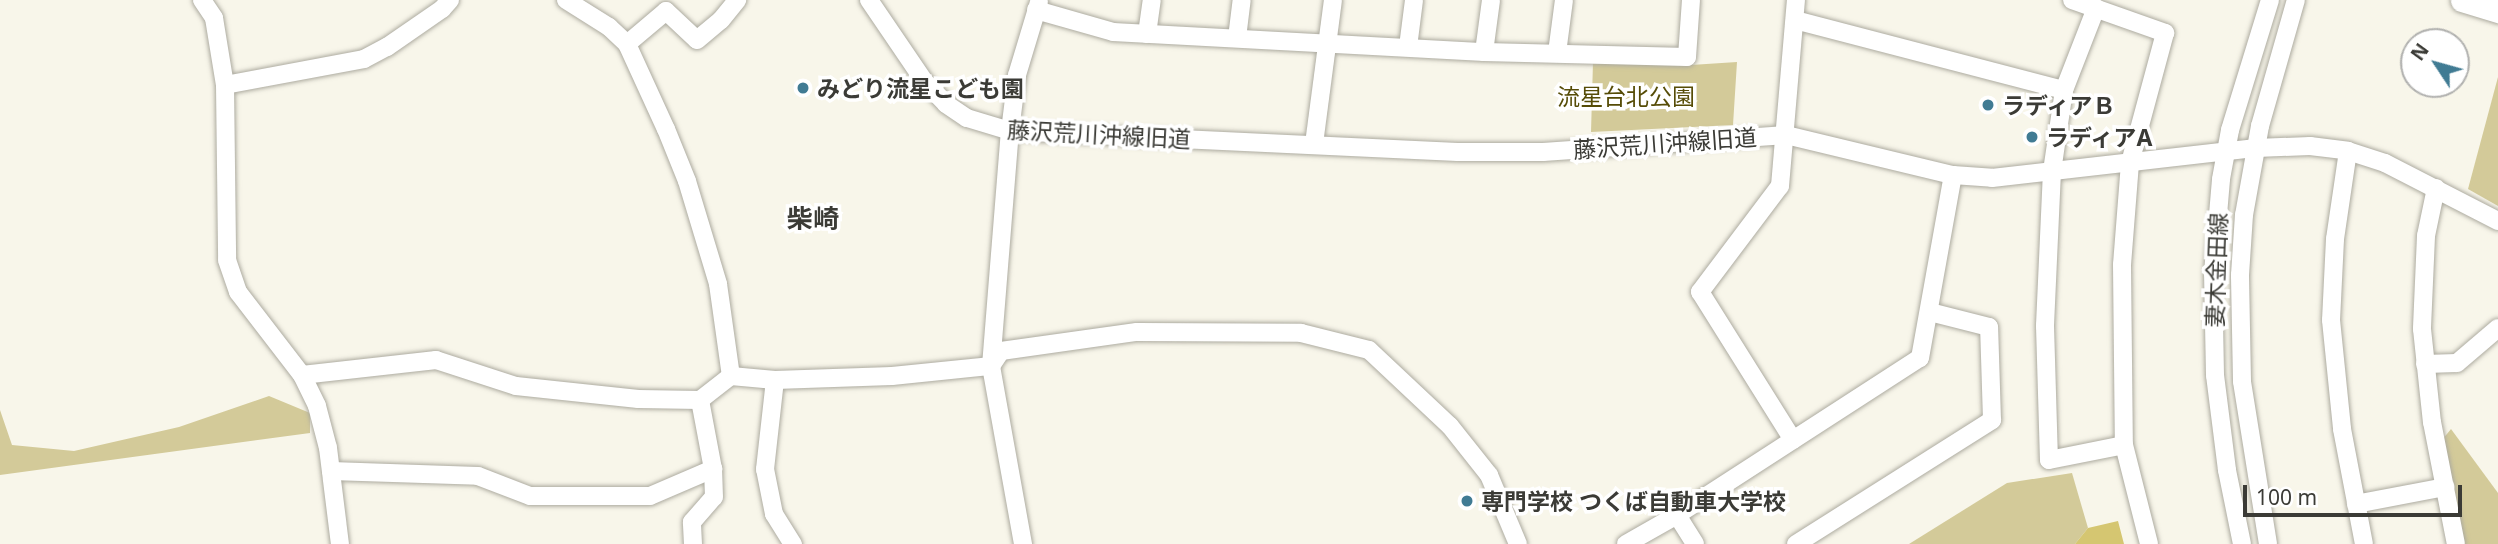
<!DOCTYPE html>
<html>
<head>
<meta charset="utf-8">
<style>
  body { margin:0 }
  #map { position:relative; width:2498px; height:544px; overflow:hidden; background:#f8f6ea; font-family:"Noto Sans","Noto Sans JP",sans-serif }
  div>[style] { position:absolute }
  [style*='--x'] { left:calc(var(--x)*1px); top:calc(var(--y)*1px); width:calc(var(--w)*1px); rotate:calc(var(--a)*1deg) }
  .green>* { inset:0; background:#d3ca99 }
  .water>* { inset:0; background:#d5c671 }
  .roads { filter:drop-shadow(0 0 2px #adaba0) drop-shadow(0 0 2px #adaba0) }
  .minor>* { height:18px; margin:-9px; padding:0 9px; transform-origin:9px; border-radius:9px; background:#fff }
  .major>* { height:23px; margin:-11.5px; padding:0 11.5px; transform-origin:11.5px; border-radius:11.5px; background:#fff }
  .dots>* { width:19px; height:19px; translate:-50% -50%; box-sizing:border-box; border:4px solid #fff; border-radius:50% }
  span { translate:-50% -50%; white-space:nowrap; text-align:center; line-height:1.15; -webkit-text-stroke:7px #fff; paint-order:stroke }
  .poi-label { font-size:23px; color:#3b3b36; font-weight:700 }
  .left { translate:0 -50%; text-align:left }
  .park-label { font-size:23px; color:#564c07 }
  .street-label { font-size:23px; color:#3b3b36 }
  .quarter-label { font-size:26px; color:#3b3b36; font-weight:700 }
  .north { position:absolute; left:2400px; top:28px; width:70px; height:70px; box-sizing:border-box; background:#fff; border:2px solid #b1b1af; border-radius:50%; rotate:306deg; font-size:19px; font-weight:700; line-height:28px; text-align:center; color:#3b3b36 }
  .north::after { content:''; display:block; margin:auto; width:24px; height:32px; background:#407b93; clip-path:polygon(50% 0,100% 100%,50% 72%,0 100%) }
  .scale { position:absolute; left:2243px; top:485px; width:219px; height:32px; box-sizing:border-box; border:4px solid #3b3b36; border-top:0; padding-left:9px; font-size:21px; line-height:24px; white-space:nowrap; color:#3b3b36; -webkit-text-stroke:5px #fff; paint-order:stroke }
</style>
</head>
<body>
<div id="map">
  <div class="green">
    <div style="clip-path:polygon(1593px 62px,1691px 65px,1737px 62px,1733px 125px,1591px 132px)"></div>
    <div style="clip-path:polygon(2498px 77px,2498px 206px,2468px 189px)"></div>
    <div style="clip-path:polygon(269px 396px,310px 413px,310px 433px,0 475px,0 410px,12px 445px,74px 451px,179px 427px)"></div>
    <div style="clip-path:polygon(2451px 429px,2498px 493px,2498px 544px,2464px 544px,2442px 440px)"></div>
    <div style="clip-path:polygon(2072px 473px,2088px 528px,2075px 544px,1909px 544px,2007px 483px)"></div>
  </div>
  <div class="water">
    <div style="clip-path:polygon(2118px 521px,2124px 544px,2137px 544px,2075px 544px,2088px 528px)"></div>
  </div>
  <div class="roads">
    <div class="minor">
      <div style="--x:202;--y:0;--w:22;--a:56"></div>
      <div style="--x:214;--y:18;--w:68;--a:80.7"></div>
      <div style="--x:225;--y:85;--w:175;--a:89.3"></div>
      <div style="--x:227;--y:260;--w:34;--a:71"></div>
      <div style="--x:238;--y:292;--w:105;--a:52.4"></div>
      <div style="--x:302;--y:375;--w:34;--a:64"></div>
      <div style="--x:317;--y:406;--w:43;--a:75.3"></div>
      <div style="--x:328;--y:448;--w:97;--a:82.9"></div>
      <div style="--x:566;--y:0;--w:51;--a:32.1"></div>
      <div style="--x:609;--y:27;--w:25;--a:43"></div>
      <div style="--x:627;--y:44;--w:94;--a:65.4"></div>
      <div style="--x:666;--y:129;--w:56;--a:68"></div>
      <div style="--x:687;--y:181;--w:108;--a:73.2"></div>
      <div style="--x:718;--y:284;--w:93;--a:82"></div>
      <div style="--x:869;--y:0;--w:98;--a:55.8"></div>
      <div style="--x:924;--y:81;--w:32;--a:46"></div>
      <div style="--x:946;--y:104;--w:25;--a:34"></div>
      <div style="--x:967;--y:118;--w:45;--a:16.8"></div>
      <div style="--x:1010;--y:131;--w:448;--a:2.7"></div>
      <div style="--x:1458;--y:152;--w:85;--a:0"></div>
      <div style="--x:1543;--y:152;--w:244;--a:-4"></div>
      <div style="--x:1786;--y:135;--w:172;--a:13.5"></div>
      <div style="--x:1953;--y:175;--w:39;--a:4"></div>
      <div style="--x:1992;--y:178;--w:266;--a:-6.5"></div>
      <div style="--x:2256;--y:148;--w:54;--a:-2.1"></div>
      <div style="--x:2310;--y:146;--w:38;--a:7"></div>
      <div style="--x:2348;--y:151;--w:39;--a:18"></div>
      <div style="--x:2385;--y:163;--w:127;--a:27.2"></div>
      <div style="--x:2072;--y:0;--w:99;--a:19.5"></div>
      <div style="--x:2165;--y:33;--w:135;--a:105.1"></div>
      <div style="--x:2130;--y:163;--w:102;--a:94.5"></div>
      <div style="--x:2122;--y:265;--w:180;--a:89.4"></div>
      <div style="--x:2124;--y:445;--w:102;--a:75.8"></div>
      <div style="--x:2096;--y:8;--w:88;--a:111.3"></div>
      <div style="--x:2064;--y:90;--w:82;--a:98.4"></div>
      <div style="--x:2052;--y:171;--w:155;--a:92.6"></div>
      <div style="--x:2045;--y:326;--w:134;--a:88.3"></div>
      <div style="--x:2049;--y:460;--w:76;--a:-11.3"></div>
      <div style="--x:1036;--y:10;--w:80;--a:15.9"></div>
      <div style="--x:1113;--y:32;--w:372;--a:3.1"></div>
      <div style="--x:1484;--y:52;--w:203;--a:1.4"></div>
      <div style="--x:1687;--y:57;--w:57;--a:-86"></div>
      <div style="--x:1795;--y:20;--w:278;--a:14.6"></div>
      <div style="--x:1147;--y:34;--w:34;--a:-82"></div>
      <div style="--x:1237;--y:38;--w:38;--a:-83"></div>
      <div style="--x:627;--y:44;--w:51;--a:-40.2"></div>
      <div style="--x:666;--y:11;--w:42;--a:43.1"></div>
      <div style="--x:697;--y:40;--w:31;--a:-40"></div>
      <div style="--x:721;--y:20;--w:26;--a:-51"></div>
      <div style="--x:1408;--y:47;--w:47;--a:-82.7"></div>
      <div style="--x:1484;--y:52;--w:52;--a:-82.3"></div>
      <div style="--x:1557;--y:53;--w:53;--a:-82.5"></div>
      <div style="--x:225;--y:85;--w:141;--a:-10.6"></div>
      <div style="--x:364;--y:59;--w:26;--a:-28"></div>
      <div style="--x:387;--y:47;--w:67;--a:-34.6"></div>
      <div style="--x:442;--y:9;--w:12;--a:-48"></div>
      <div style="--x:1314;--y:144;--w:145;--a:-82.5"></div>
      <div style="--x:2348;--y:151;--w:89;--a:98.4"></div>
      <div style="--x:2335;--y:239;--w:81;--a:92.8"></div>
      <div style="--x:2331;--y:320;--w:110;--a:84.2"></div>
      <div style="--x:2342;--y:429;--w:117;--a:79.2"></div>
      <div style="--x:2436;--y:188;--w:49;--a:101.8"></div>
      <div style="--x:2426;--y:236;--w:93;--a:92.5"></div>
      <div style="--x:2422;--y:329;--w:94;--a:83.9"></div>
      <div style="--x:2432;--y:422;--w:124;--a:78.9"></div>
      <div style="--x:2425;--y:364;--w:32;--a:-2"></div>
      <div style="--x:2457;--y:363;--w:54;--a:-40.5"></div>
      <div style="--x:991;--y:366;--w:18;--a:-56"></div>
      <div style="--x:1001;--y:351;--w:137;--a:-8"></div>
      <div style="--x:1137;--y:332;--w:164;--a:0.3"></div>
      <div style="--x:1301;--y:333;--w:70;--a:14"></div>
      <div style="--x:1369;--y:350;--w:111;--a:43.2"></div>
      <div style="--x:1450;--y:426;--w:63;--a:51.5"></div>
      <div style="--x:1489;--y:475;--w:75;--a:67.2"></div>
      <div style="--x:302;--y:375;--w:135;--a:-6.4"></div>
      <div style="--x:436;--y:360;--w:84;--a:18"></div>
      <div style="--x:516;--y:386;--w:123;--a:6.1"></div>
      <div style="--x:638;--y:399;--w:62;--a:0.9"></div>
      <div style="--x:775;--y:380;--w:90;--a:96.4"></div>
      <div style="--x:765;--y:469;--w:46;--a:78.7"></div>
      <div style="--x:774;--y:514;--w:36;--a:58"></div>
      <div style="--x:1793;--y:440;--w:175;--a:-122.1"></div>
      <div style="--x:1700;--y:292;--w:133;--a:-53"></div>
      <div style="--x:1780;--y:186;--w:187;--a:-85.1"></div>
      <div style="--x:331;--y:471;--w:147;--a:1.9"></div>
      <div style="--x:478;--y:476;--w:56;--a:21"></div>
      <div style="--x:530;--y:496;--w:120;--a:0"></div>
      <div style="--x:650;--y:496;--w:69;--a:-23.2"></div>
      <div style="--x:2356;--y:504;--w:91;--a:-10.8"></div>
      <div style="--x:1677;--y:515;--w:34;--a:58"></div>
      <div style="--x:693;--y:544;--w:22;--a:-93"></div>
      <div style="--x:692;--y:522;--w:33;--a:-49"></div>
      <div style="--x:714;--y:497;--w:28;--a:-92"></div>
      <div style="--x:713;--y:469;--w:70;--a:-100.7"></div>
      <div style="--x:700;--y:400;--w:39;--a:-38"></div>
      <div style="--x:731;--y:376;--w:44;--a:5.2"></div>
      <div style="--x:775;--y:380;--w:117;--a:-2"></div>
      <div style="--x:892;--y:376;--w:100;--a:-5.8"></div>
      <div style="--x:1023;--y:544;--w:181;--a:-100.2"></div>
      <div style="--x:991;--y:366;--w:236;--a:-85.4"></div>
      <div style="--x:1010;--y:131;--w:56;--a:-82.9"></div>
      <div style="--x:1017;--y:75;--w:76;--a:-73.2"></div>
      <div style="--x:1626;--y:544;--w:59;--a:-29.6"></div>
      <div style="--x:1677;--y:515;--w:289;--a:-32.9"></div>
      <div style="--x:1920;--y:358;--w:186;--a:-79.8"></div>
      <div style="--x:1796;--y:544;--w:232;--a:-32.3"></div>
      <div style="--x:1992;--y:420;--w:93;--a:-91.8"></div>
      <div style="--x:1989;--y:327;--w:61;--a:-165.7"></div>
      <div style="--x:2242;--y:544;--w:76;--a:-101.5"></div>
      <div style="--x:2227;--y:470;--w:96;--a:-97.2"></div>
      <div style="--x:2215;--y:375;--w:102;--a:-91.1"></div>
      <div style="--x:2213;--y:273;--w:94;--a:-85.1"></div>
      <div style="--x:2221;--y:179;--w:50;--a:-79.6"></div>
      <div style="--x:2230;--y:130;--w:136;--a:-72.9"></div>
      <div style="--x:2268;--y:544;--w:165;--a:-99.1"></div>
      <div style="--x:2242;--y:381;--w:106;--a:-91.1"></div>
      <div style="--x:2240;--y:275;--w:60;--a:-86.2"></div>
      <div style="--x:2244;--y:215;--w:90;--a:-79.8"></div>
      <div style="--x:2260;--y:126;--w:131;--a:-74.1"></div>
    </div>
    <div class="major">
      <div style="--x:2462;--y:0;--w:38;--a:17"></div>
    </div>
  </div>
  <div class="dots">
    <div style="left:803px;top:88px;background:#407b93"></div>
    <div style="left:1988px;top:105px;background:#407b93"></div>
    <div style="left:2032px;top:137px;background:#407b93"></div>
    <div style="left:1467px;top:501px;background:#407b93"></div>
  </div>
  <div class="poi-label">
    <span class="left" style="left:817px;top:88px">みどり流星こども園</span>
    <span class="left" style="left:2002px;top:105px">ラディアＢ</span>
    <span class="left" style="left:2046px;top:137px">ラディアA</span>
    <span class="left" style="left:1481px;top:501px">専門学校 つくば自動車大学校</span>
  </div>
  <div class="park-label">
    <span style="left:1626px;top:96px">流星台北公園</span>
  </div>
  <div class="street-label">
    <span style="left:1099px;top:134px;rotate:3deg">藤沢荒川沖線旧道</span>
    <span style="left:1665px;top:143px;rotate:-4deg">藤沢荒川沖線旧道</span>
    <span style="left:2216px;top:270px;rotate:-88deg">妻木金田線</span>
  </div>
  <div class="quarter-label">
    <span style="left:813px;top:219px">柴崎</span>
  </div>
  <div class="north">N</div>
  <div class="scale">100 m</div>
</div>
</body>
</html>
